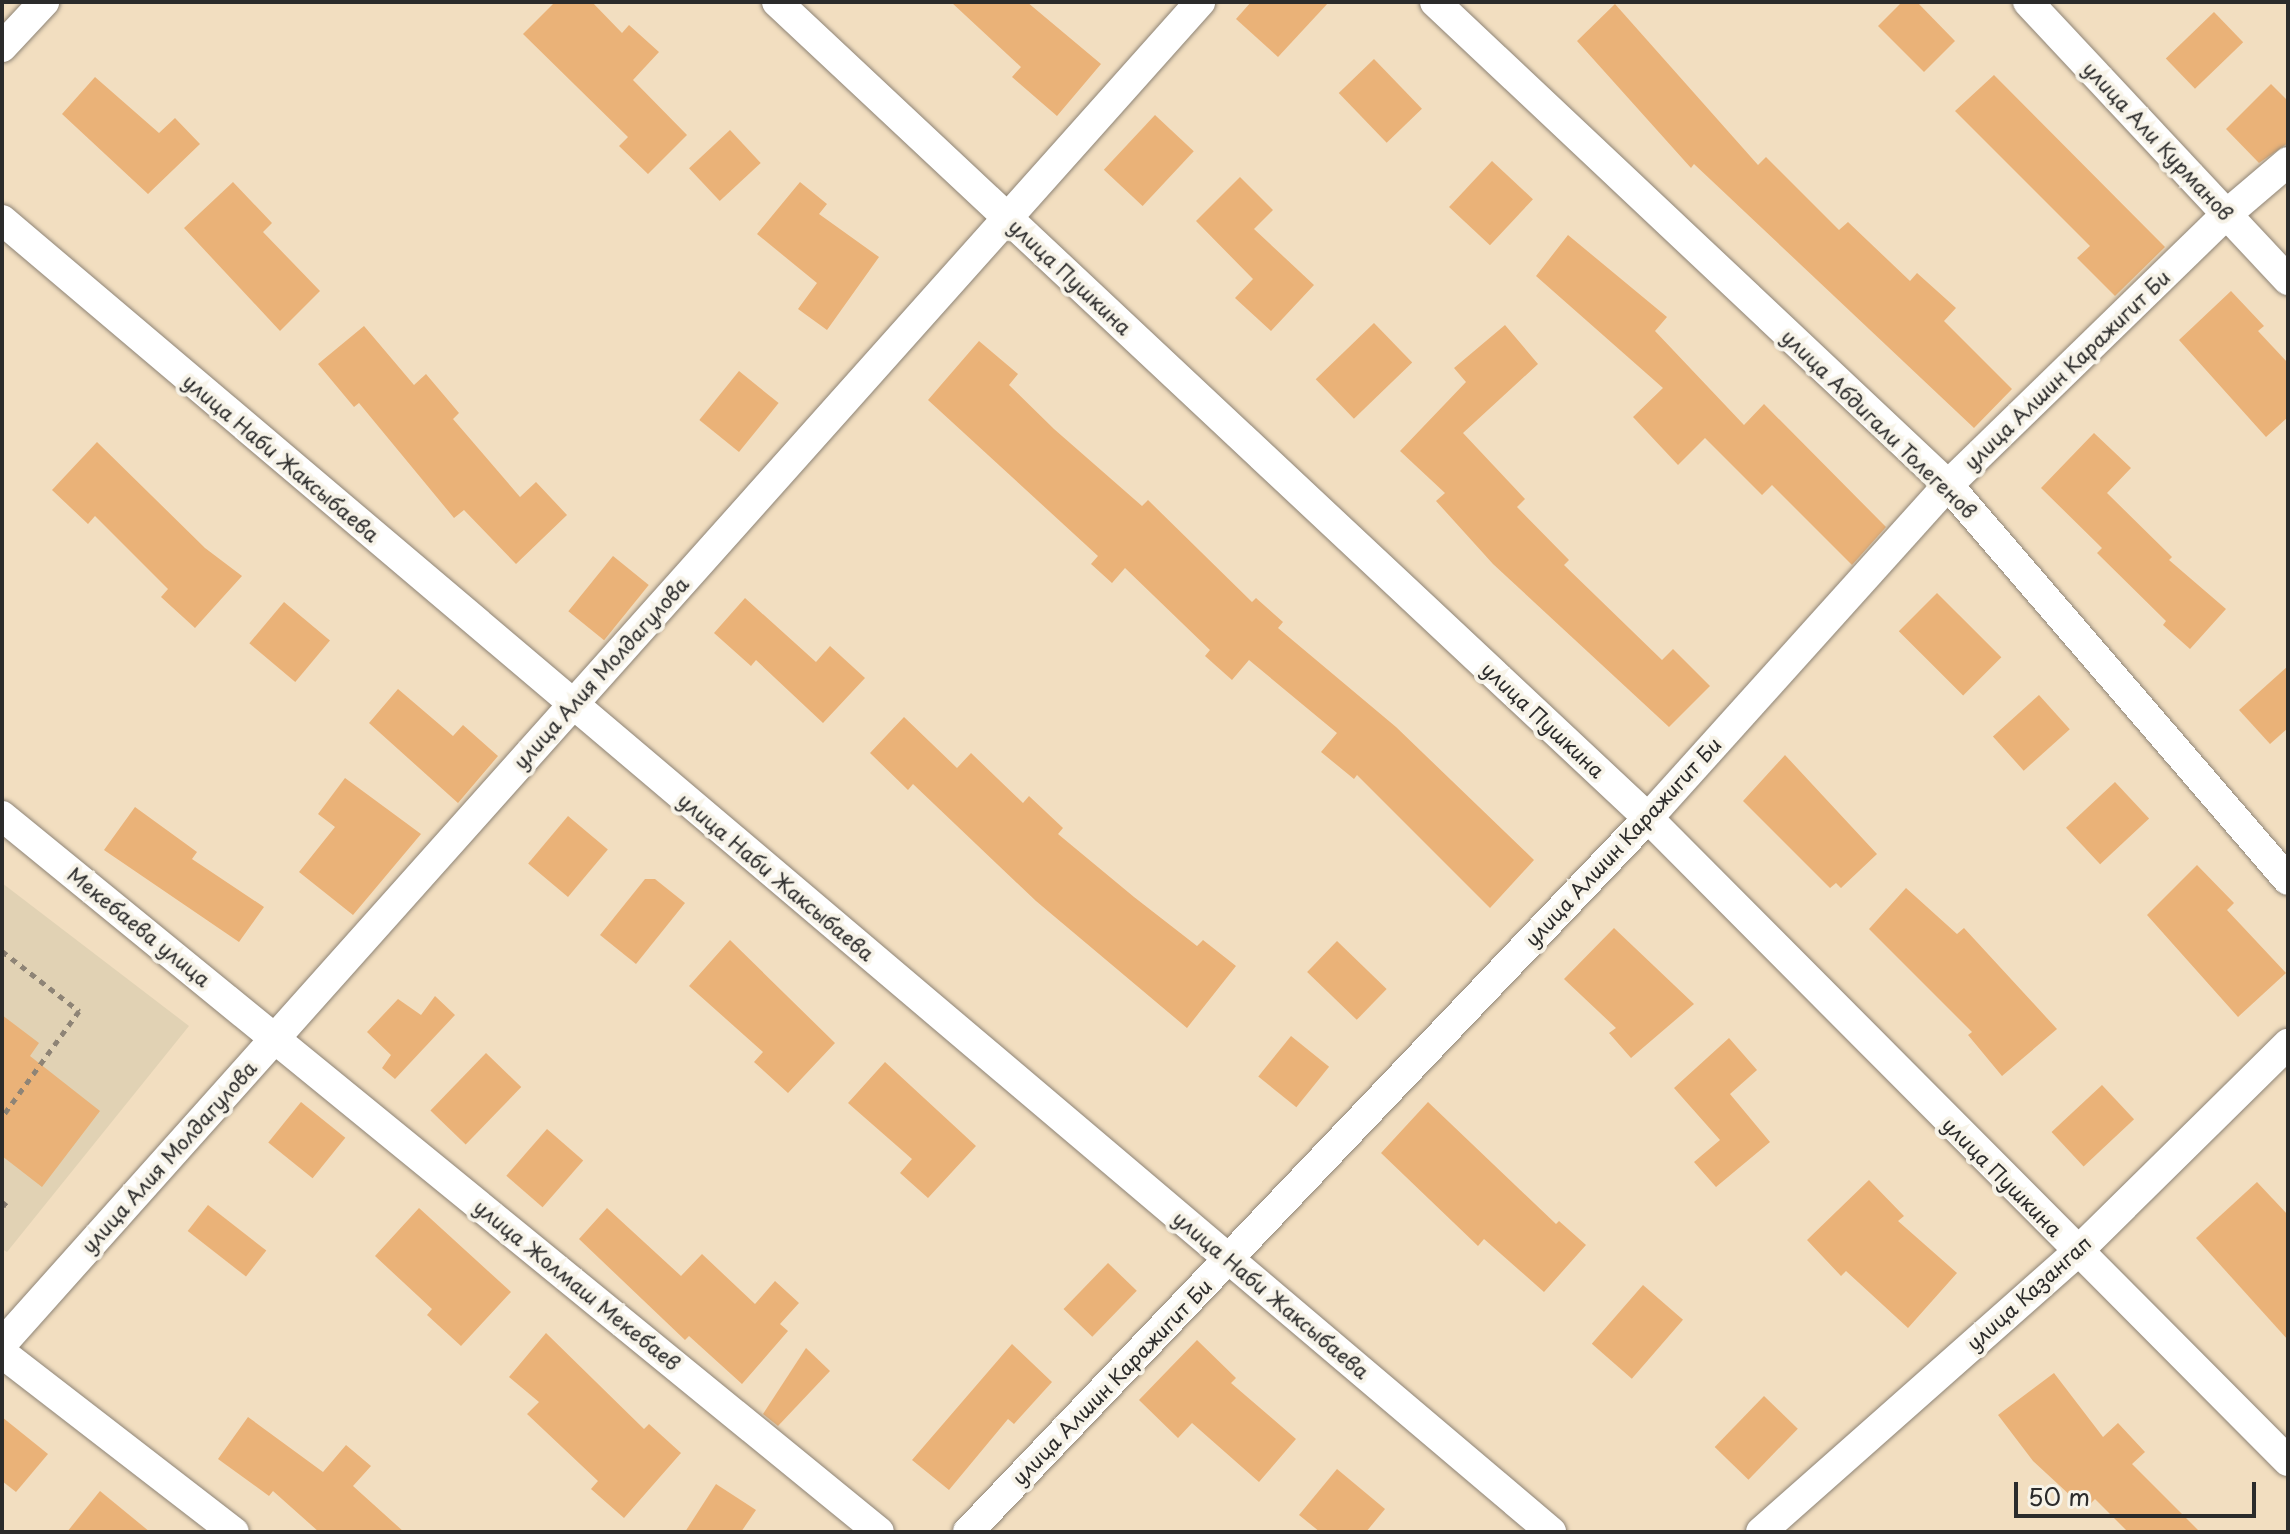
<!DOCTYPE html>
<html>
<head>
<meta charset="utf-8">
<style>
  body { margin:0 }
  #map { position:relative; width:2290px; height:1534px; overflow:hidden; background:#f2dec0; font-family:"Playpen Sans",sans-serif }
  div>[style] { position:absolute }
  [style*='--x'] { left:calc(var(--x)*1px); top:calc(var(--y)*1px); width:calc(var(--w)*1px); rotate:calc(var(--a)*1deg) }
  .built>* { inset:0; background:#e1d2b4 }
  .building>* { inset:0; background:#eab278; transform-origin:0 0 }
  .path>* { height:5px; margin-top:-2.5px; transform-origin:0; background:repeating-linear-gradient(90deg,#8e8476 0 6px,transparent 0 12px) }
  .roads { filter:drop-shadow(0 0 2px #8e8476) drop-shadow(0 0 2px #8e8476) }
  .street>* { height:30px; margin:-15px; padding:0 15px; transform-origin:15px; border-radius:15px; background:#fff }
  span { translate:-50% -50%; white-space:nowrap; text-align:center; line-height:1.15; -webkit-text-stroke:8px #f7f3e8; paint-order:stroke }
  .street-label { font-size:20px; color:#2b2b2b }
  .frame { position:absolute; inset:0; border:4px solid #2b2b2b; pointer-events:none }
  .scale { position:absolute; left:2014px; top:1482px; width:242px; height:36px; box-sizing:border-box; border:4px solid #2b2b2b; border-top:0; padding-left:10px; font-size:24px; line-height:28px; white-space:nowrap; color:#2b2b2b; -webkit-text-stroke:6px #f7f3e8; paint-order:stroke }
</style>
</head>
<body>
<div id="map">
  <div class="built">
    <div style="clip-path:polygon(2px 883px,189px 1026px,7px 1252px,2px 1249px)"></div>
  </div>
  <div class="building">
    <div style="clip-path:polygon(555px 2px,592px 2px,622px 33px,629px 25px,659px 52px,633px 80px,687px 135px,648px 174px,619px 146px,628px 137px,523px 34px)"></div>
    <div style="clip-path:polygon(951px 2px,1027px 2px,1101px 64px,1057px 116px,1012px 77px,1021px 67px)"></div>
    <div style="clip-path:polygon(1251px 2px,1329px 2px,1278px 57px,1236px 19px)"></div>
    <div style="clip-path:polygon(1902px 2px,1917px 2px,1955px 41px,1924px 72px,1878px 26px)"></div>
    <div style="clip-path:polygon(1615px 4px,1758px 165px,1766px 157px,1839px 230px,1848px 222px,1910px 281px,1917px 273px,1956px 308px,1944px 321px,2012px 389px,1974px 428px,1694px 164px,1691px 168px,1577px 41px)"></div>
    <div style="left:2214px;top:12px;width:42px;height:67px;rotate:46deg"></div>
    <div style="left:1374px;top:59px;width:69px;height:49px;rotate:46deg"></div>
    <div style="clip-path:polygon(1994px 75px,2165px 247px,2115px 296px,2077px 258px,2090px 246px,1955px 111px)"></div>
    <div style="clip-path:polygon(95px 77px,159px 133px,175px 118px,200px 144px,148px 194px,62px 114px)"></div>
    <div style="clip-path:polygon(2271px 84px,2288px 101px,2288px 143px,2259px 163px,2226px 129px)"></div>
    <div style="left:1155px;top:115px;width:53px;height:75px;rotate:43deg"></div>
    <div style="left:730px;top:130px;width:45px;height:56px;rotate:47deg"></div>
    <div style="left:1492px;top:161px;width:56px;height:63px;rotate:43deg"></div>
    <div style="clip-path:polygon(1240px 177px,1273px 210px,1254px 229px,1314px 285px,1271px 331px,1235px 298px,1253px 279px,1196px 221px)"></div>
    <div style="clip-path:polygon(233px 182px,272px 223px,263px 232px,320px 291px,280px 331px,184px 228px)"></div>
    <div style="clip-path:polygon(800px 182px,827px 204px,819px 214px,879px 257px,827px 330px,798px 309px,817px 283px,757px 234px)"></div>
    <div style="clip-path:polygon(1568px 235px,1667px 317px,1655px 331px,1744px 425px,1764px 404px,1886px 527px,1852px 565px,1772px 485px,1762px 495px,1705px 438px,1678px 465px,1633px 417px,1663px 388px,1536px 276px)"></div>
    <div style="clip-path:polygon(2231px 291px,2264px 326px,2258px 331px,2288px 363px,2288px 417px,2266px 437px,2179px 340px)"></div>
    <div style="left:1374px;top:323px;width:55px;height:81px;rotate:46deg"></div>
    <div style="clip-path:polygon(1505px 325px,1538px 364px,1463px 433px,1525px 499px,1517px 507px,1569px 560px,1564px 565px,1662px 660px,1673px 649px,1710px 686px,1669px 727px,1493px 564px,1436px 501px,1445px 493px,1400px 451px,1466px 382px,1454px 368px)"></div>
    <div style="clip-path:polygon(364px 326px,414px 385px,426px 374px,459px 413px,453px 419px,520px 497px,536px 482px,567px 515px,516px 564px,464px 510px,454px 518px,359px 403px,354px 407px,318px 364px)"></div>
    <div style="clip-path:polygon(979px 341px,1018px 374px,1009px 385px,1054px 429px,1142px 506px,1148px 500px,1252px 602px,1256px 598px,1283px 622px,1278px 628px,1396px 727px,1534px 860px,1490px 908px,1357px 775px,1354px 779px,1321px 752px,1337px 733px,1249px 660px,1232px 680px,1205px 656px,1210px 650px,1125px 568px,1112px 583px,1091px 564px,1098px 556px,928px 400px)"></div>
    <div style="left:739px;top:371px;width:51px;height:63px;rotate:39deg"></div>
    <div style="clip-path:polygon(2094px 433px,2131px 468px,2107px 493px,2172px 557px,2169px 560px,2226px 609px,2190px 649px,2163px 625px,2166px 621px,2097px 553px,2102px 548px,2041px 488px)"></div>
    <div style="clip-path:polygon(97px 442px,205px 548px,242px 576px,195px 628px,161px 597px,168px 589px,95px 516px,88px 524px,52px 490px)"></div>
    <div style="left:613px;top:556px;width:46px;height:71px;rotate:39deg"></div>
    <div style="left:1937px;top:593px;width:91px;height:54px;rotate:45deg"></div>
    <div style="clip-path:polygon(745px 598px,816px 662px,830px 646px,865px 678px,823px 723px,756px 660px,751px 666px,714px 633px)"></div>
    <div style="left:284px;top:602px;width:60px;height:54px;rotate:40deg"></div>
    <div style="clip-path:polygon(2288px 666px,2288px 728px,2270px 744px,2239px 710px)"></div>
    <div style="clip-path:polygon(398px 689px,453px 736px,463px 725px,498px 756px,458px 803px,369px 723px)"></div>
    <div style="left:2039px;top:695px;width:46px;height:62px;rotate:48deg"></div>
    <div style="clip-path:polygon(904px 717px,957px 768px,971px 753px,1023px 803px,1029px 796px,1063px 828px,1058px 834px,1134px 897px,1197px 946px,1203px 940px,1236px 966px,1187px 1028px,1036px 901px,913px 784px,908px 790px,870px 753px)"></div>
    <div style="clip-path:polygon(1785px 755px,1877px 854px,1841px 888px,1836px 883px,1830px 888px,1743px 801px)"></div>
    <div style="clip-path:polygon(345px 778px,421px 834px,353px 915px,299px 872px,335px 827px,318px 814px)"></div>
    <div style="left:2115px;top:782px;width:50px;height:67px;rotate:47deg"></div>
    <div style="clip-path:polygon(135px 807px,197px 852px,192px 859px,264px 907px,239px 942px,104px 850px)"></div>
    <div style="left:568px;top:816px;width:52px;height:62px;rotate:40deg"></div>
    <div style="clip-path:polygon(2197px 865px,2234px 903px,2227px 910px,2286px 973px,2238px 1017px,2147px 915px)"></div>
    <div style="clip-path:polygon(645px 879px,655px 879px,685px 903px,636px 964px,600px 935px)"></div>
    <div style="clip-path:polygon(1906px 888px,1957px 934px,1964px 928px,2057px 1029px,2002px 1076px,1968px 1035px,1972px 1032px,1869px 929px)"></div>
    <div style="clip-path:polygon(1614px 928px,1694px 1004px,1631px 1058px,1609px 1033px,1616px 1028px,1564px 979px)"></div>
    <div style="clip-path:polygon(730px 940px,835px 1043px,788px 1093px,754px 1062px,763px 1052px,689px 986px)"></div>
    <div style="left:1337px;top:941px;width:69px;height:43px;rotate:44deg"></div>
    <div style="clip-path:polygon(435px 996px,455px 1015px,395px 1079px,382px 1068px,391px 1055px,367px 1032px,398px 999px,421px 1015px)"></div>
    <div style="clip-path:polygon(2px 1015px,39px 1043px,30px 1056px,100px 1111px,42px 1187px,2px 1156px)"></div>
    <div style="left:1291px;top:1036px;width:49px;height:52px;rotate:39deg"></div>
    <div style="clip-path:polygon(1729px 1038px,1757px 1070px,1730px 1094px,1770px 1142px,1716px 1187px,1694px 1162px,1720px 1140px,1674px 1088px)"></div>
    <div style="left:486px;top:1053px;width:49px;height:80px;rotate:44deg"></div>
    <div style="clip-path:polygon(885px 1062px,976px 1146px,928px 1198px,900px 1173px,912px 1159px,848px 1103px)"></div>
    <div style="left:2102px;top:1085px;width:47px;height:69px;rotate:47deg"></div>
    <div style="left:301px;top:1102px;width:57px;height:52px;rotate:39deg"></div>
    <div style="clip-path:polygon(1428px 1102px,1556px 1224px,1559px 1221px,1586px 1245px,1544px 1292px,1484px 1239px,1478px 1246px,1381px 1153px)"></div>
    <div style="left:547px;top:1129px;width:48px;height:62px;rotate:41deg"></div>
    <div style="clip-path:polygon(1869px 1180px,1904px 1216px,1898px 1221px,1957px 1273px,1908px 1328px,1846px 1271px,1841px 1276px,1807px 1240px)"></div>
    <div style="clip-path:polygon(2257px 1182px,2288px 1215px,2288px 1340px,2196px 1238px)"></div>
    <div style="left:208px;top:1205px;width:74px;height:33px;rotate:38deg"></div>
    <div style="clip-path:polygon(419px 1208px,511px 1292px,461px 1346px,427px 1315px,432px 1309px,375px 1256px)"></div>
    <div style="clip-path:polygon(607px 1208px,681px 1276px,702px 1254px,755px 1304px,775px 1281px,799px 1303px,780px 1324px,788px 1331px,742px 1384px,689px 1336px,685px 1340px,579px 1239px)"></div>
    <div style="left:1108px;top:1263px;width:40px;height:64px;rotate:44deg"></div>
    <div style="left:1643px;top:1285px;width:53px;height:78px;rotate:41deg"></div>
    <div style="clip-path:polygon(546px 1333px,644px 1429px,649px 1424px,681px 1453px,624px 1518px,591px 1489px,598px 1481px,527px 1414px,539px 1402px,509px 1377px)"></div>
    <div style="clip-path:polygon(1197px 1340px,1236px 1378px,1231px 1383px,1296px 1439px,1259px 1482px,1192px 1423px,1178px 1438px,1139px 1400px)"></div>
    <div style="clip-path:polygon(1012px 1344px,1052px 1382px,1014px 1424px,1008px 1419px,949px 1490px,912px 1460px)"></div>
    <div style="clip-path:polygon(806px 1348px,830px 1371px,778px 1426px,763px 1414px)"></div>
    <div style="clip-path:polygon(2054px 1373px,2103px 1437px,2118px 1423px,2145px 1452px,2132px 1464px,2200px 1532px,2128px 1532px,2095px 1499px,2085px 1509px,2033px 1461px,1998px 1415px)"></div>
    <div style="left:1764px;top:1396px;width:47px;height:71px;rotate:44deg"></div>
    <div style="clip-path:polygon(2px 1417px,48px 1454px,16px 1492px,2px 1481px)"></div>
    <div style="clip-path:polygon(248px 1417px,323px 1472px,346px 1445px,371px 1466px,353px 1486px,404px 1532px,319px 1532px,273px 1491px,269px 1496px,218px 1459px)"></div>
    <div style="clip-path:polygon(1337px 1469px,1385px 1509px,1366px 1532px,1320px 1532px,1299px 1515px)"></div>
    <div style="clip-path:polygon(716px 1484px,756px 1510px,741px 1532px,685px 1532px)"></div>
    <div style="clip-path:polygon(100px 1491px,150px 1532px,67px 1532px)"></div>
  </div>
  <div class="path">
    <div style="--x:2;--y:951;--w:98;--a:37.9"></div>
    <div style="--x:79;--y:1011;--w:131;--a:126"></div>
    <div style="--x:2;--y:1202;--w:6;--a:39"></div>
  </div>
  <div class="roads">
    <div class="street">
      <div style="--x:777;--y:2;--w:1194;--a:43.13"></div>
      <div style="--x:1648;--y:818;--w:907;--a:45.13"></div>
      <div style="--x:1435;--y:2;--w:705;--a:43.27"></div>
      <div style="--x:1948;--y:485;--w:521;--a:49.28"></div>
      <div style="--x:2028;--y:2;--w:381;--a:46.9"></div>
      <div style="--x:2;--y:47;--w:62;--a:-47"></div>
      <div style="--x:2;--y:220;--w:2030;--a:40.26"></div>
      <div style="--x:2;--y:816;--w:1132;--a:39.23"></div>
      <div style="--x:2;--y:1344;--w:1799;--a:-48.24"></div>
      <div style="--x:2;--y:1353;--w:293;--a:37.7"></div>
      <div style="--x:968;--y:1532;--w:986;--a:-46.4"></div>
      <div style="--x:1648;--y:818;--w:448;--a:-48"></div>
      <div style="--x:1948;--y:485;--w:389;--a:-44.2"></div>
      <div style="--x:2227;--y:214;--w:80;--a:-40.4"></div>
      <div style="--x:1761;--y:1532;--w:421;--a:-41.5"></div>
      <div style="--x:2076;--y:1253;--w:298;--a:-44.6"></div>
    </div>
  </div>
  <div class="street-label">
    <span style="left:2158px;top:141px;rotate:47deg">улица Али Курманов</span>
    <span style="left:1070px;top:277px;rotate:43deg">улица Пушкина</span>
    <span style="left:2067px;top:370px;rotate:-44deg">улица Алшин Каражигит Би</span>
    <span style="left:1879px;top:424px;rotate:44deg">улица Абдигали Толегенов</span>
    <span style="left:281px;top:458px;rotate:40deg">улица Наби Жаксыбаева</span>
    <span style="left:601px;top:673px;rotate:-48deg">улица Алия Молдагулова</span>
    <span style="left:1543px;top:720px;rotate:43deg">улица Пушкина</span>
    <span style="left:1623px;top:842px;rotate:-47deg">улица Алшин Каражигит Би</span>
    <span style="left:776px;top:877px;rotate:40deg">улица Наби Жаксыбаева</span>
    <span style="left:139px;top:927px;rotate:39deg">Мекебаева улица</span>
    <span style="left:169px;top:1157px;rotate:-48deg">улица Алия Молдагулова</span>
    <span style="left:2002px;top:1177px;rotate:45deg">улица Пушкина</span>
    <span style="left:577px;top:1285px;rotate:39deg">улица Жолмаш Мекебаев</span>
    <span style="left:2029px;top:1293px;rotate:-42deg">улица Казангап</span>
    <span style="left:1271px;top:1295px;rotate:40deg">улица Наби Жаксыбаева</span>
    <span style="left:1112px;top:1382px;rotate:-46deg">улица Алшин Каражигит Би</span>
  </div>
  <div class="frame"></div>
  <div class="scale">50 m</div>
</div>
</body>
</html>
